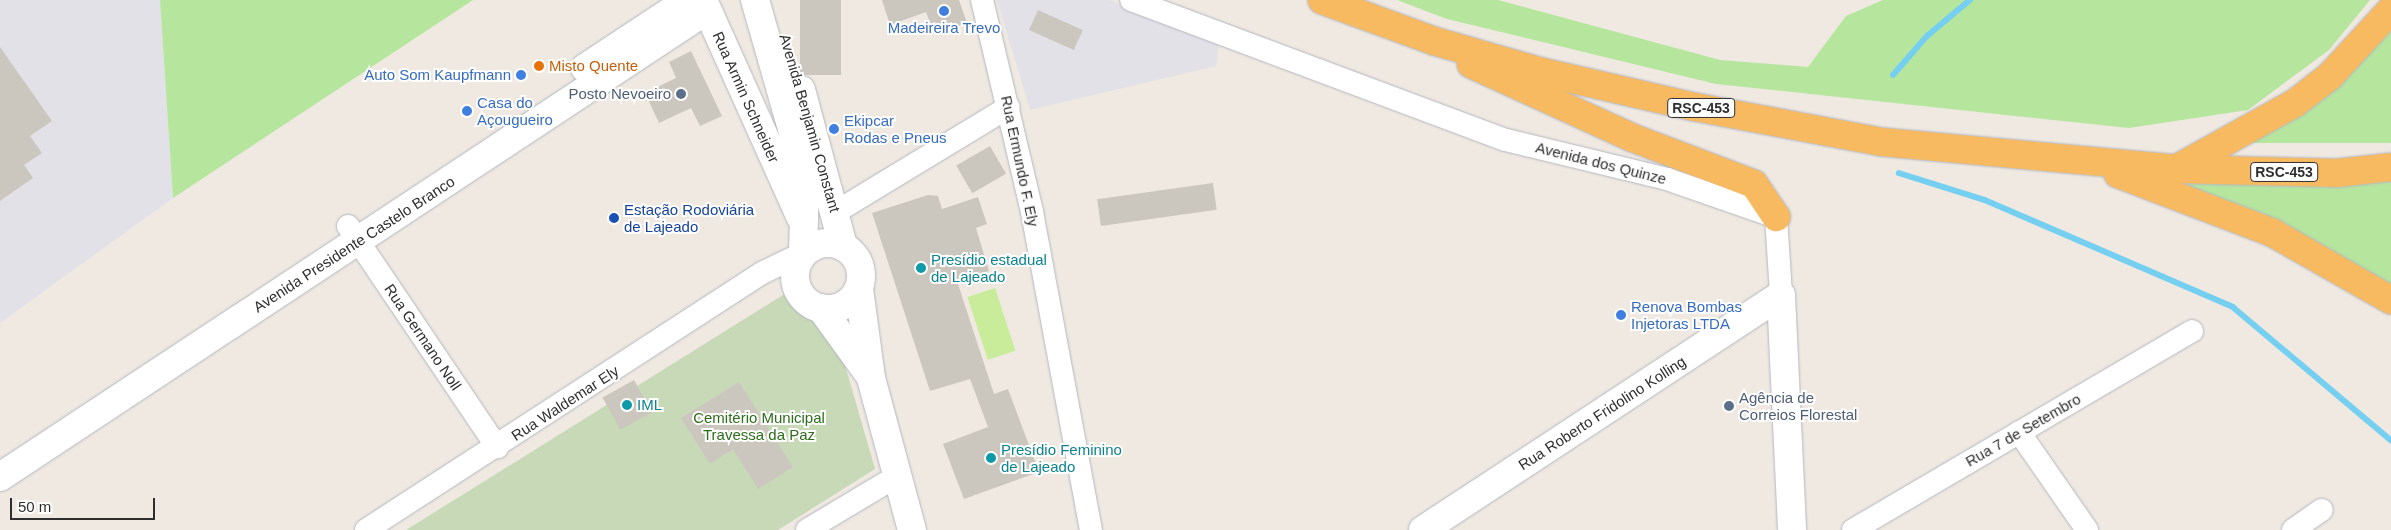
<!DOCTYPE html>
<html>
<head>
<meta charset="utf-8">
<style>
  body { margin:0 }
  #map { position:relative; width:2391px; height:530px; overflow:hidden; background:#efe9e1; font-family:Arial,sans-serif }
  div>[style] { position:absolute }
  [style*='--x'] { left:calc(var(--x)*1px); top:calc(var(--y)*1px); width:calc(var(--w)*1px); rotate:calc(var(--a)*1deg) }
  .industrial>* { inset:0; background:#e3e1e8 }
  .green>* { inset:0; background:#b6e59e }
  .cemetery>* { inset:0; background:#c8d9b8 }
  .pitch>* { inset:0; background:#c9ec9a; transform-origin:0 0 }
  .stream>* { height:5.5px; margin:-2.75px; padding:0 2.75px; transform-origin:2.75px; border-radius:2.75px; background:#75cff0 }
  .building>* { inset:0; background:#cbc7bf; transform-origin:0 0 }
  .roads { filter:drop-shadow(0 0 1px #b4b7c1) drop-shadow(0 0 1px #b4b7c1) }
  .minor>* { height:22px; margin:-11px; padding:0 11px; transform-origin:11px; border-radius:11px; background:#fff }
  .tertiary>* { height:28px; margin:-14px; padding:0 14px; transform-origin:14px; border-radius:14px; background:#fff }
  .secondary>* { height:28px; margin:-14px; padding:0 14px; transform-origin:14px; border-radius:14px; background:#fff }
  .secondary>.ring { margin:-14px; padding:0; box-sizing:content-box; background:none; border:28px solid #fff; border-radius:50% }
  .trunk>* { height:28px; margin:-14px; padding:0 14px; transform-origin:14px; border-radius:14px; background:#f8ba60 }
  .dots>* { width:14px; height:14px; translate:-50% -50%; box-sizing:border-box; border:2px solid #fff; border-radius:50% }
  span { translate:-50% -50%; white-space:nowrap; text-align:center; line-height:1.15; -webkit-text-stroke:4px #fff; paint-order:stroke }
  .shield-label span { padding:1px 4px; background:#fff; border:1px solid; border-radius:4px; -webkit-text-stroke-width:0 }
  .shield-label { font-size:14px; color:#2e2e2e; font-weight:700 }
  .shop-label { font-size:15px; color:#366cbe }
  .right { translate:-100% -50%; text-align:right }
  .left { translate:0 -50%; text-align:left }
  .food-label { font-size:15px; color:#c56008 }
  .service-label { font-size:15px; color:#4e5e75 }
  .street-label { font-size:15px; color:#2e2e2e }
  .transit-label { font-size:15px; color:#164399 }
  .culture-label { font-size:15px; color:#0d838f }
  .park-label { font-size:15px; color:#2c6e1b }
  .scale { position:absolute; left:10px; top:498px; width:145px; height:22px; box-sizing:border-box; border:2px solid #2e2e2e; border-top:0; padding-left:6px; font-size:15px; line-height:18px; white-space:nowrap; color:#2e2e2e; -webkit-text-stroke:4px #fff; paint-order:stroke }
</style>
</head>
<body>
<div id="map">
  <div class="industrial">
    <div style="clip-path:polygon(0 0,160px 0,173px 198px,0 323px)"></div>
    <div style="clip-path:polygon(997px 0,1109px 0,1219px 42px,1216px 66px,1030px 110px)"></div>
  </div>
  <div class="green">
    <div style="clip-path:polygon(160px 0,473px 0,173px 198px)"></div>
    <div style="clip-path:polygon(1397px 0,1498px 0,1720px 60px,1808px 67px,1846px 16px,1883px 0,2370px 0,2329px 50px,2248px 110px,2129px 128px,1716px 84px,1447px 19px)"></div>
    <div style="clip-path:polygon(2391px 26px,2391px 143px,2235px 143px)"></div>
    <div style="clip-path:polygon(2391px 177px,2391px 286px,2172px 179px)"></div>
  </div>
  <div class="cemetery">
    <div style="clip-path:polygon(791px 290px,843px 358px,875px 469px,778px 530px,406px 530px)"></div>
  </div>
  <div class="pitch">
    <div style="left:995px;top:288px;width:66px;height:29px;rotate:72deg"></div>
  </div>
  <div class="stream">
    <div style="--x:1893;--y:75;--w:52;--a:-48.9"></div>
    <div style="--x:1927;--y:36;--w:56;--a:-39.9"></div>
    <div style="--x:1899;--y:173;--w:90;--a:17.4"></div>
    <div style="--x:1985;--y:200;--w:270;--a:23.3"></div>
    <div style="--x:2233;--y:307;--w:207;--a:40.1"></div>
  </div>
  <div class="building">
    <div style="left:800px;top:0;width:41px;height:75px"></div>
    <div style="clip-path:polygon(882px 0,959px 0,967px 23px,934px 34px,926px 12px,890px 25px)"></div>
    <div style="left:1038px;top:10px;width:49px;height:22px;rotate:24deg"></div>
    <div style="clip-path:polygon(0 47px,52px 121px,30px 136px,42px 153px,24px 165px,33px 178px,0 201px)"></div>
    <div style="clip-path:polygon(691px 51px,722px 116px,700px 126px,691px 108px,659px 123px,645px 93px,676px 78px,669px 62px)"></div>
    <div style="left:990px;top:146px;width:32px;height:39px;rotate:60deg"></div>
    <div style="left:1213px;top:183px;width:27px;height:117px;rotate:82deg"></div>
    <div style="clip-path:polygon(928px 195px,938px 196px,942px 209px,978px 197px,987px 224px,976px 228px,989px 271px,957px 281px,994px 394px,1008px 389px,1039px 472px,964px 499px,943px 444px,988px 427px,970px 379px,930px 391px,872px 213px)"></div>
    <div style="left:634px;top:380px;width:37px;height:36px;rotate:61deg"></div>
    <div style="clip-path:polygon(739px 382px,793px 467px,758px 489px,733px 449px,710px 464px,681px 418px)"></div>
  </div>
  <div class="roads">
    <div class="minor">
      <div style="--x:982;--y:0;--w:218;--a:76.7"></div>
      <div style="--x:1032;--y:212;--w:323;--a:79.5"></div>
      <div style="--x:1131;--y:0;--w:400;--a:20.5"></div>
      <div style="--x:1506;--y:140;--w:166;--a:13.6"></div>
      <div style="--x:1667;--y:179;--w:115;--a:19.2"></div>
      <div style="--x:1776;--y:217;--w:78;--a:86.3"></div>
      <div style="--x:836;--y:212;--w:202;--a:-31.3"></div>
      <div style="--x:348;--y:226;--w:267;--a:56"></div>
      <div style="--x:2019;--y:432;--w:119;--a:55.2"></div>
      <div style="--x:366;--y:530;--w:472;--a:-33"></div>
      <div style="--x:762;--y:273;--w:46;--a:-26"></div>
      <div style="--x:807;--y:530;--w:107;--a:-30.9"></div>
      <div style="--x:1853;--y:530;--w:393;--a:-30.4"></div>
      <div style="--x:2293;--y:530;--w:35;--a:-35"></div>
    </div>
    <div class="tertiary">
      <div style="--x:1781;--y:295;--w:235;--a:87.3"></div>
      <div style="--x:1423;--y:530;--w:428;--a:-33.3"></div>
    </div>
    <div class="secondary">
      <div style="--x:703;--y:0;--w:239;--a:65.8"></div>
      <div style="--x:755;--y:0;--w:163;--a:74"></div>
      <div style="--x:800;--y:157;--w:29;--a:80"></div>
      <div style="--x:805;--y:186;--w:67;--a:91.7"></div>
      <div style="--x:585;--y:68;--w:123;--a:-33.4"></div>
      <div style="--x:801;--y:90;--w:162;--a:74.9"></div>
      <div class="ring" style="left:795px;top:243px;width:38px;height:38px"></div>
      <div style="--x:859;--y:289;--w:90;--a:82.3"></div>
      <div style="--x:871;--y:378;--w:157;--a:74.9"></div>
      <div style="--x:821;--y:308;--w:84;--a:54.2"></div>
      <div style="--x:0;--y:477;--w:847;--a:-33.45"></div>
    </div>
    <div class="trunk">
      <div style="--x:1322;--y:0;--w:119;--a:20.1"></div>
      <div style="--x:1434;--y:41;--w:112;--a:16"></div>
      <div style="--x:1542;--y:72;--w:157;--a:12.9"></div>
      <div style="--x:1695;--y:107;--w:190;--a:10.6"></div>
      <div style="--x:1882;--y:142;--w:295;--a:5.2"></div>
      <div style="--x:2176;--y:169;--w:161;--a:1.4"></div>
      <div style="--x:2337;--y:173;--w:54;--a:-6.3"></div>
      <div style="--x:1471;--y:64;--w:178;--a:24.6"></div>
      <div style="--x:1633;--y:138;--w:129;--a:20.8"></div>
      <div style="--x:1754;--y:184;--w:40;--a:56"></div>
      <div style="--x:2176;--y:169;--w:136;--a:-29"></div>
      <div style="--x:2295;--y:103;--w:44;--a:-37.6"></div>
      <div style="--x:2330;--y:76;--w:90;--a:-47.3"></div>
      <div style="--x:2118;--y:174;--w:166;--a:20.8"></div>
      <div style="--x:2273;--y:233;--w:136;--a:29.6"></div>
    </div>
  </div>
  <div class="dots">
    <div style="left:944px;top:11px;background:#3f7fe0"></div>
    <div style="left:539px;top:66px;background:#e8710a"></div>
    <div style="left:521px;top:75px;background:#3f7fe0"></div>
    <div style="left:681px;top:94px;background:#5c6f8a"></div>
    <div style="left:467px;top:111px;background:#3f7fe0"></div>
    <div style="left:834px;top:129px;background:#3f7fe0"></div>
    <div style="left:614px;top:218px;background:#1a4fb4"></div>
    <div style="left:921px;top:268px;background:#0f9aa8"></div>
    <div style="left:1621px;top:315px;background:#3f7fe0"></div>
    <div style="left:627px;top:405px;background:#0f9aa8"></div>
    <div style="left:1729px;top:406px;background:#5c6f8a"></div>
    <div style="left:991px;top:458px;background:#0f9aa8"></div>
  </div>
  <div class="shield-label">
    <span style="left:1701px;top:108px">RSC-453</span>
    <span style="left:2284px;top:172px">RSC-453</span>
  </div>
  <div class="shop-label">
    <span style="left:944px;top:28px">Madeireira Trevo</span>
    <span class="right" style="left:511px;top:75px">Auto Som Kaupfmann</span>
    <span class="left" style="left:477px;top:111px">Casa do<br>Açougueiro</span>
    <span class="left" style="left:844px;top:129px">Ekipcar<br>Rodas e Pneus</span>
    <span class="left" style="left:1631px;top:315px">Renova Bombas<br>Injetoras LTDA</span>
  </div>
  <div class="food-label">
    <span class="left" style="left:549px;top:66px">Misto Quente</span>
  </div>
  <div class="service-label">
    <span class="right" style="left:671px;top:94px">Posto Nevoeiro</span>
    <span class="left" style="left:1739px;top:406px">Agência de<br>Correios Florestal</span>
  </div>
  <div class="street-label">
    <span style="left:746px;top:97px;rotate:66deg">Rua Armin Schneider</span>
    <span style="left:810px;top:123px;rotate:74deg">Avenida Benjamin Constant</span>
    <span style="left:1020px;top:161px;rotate:78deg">Rua Ermundo F. Ely</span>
    <span style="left:1601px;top:163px;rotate:14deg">Avenida dos Quinze</span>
    <span style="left:354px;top:244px;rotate:-33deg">Avenida Presidente Castelo Branco</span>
    <span style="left:423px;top:337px;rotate:56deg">Rua Germano Noll</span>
    <span style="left:565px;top:403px;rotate:-33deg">Rua Waldemar Ely</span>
    <span style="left:1602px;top:413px;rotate:-33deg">Rua Roberto Fridolino Kolling</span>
    <span style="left:2023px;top:430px;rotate:-30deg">Rua 7 de Setembro</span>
  </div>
  <div class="transit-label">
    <span class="left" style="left:624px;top:218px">Estação Rodoviária<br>de Lajeado</span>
  </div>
  <div class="culture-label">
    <span class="left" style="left:931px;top:268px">Presídio estadual<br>de Lajeado</span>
    <span class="left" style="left:637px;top:405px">IML</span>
    <span class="left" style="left:1001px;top:458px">Presídio Feminino<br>de Lajeado</span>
  </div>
  <div class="park-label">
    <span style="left:759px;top:426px">Cemitério Municipal<br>Travessa da Paz</span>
  </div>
  <div class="scale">50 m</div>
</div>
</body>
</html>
